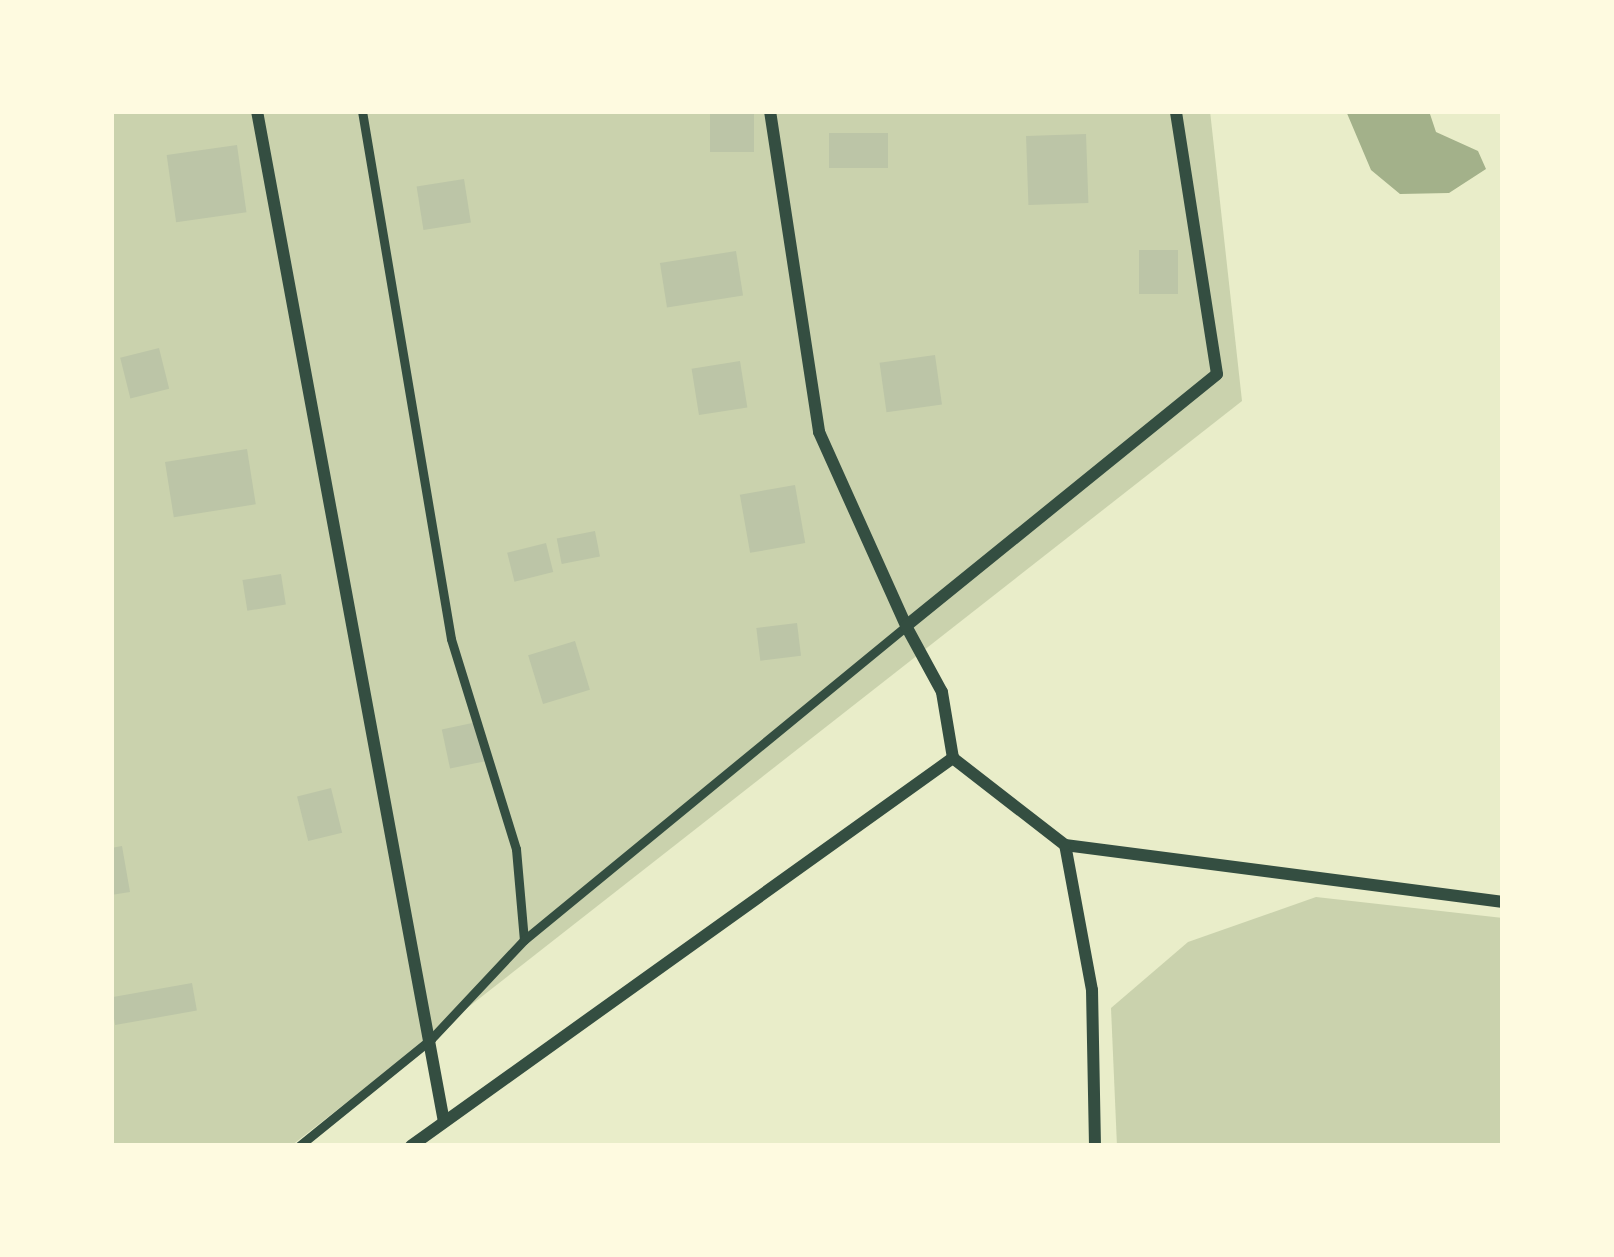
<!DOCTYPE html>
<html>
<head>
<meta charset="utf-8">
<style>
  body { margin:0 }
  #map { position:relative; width:1614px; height:1257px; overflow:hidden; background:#e9edc9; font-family:Barlow,sans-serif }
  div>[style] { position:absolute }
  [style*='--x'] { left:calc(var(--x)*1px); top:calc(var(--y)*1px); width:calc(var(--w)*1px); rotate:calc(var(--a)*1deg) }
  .green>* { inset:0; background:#cad2ad }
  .water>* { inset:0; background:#a3b18a }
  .building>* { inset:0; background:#bcc5a7; transform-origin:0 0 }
  .service>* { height:9px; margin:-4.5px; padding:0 4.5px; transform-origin:4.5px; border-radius:4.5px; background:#344e41 }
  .minor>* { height:12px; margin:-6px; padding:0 6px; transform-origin:6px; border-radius:6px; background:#344e41 }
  span { translate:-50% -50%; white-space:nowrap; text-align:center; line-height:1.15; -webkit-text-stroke:10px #fefae0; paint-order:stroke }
  .frame { position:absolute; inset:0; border:114px solid #fefae0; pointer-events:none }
</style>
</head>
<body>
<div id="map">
  <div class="green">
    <div style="clip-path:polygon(111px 111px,1210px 111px,1242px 401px,291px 1146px,111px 1146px)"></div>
    <div style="clip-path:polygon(1316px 897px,1503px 918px,1503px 1146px,1117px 1146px,1111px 1008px,1188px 942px)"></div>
  </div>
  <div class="water">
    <div style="clip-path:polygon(1346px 111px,1429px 111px,1436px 132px,1478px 151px,1486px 169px,1449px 193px,1400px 194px,1371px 170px)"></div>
  </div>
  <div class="building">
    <div style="left:710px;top:114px;width:44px;height:38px"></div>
    <div style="left:829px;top:133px;width:59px;height:35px"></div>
    <div style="left:1086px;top:134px;width:69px;height:60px;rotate:88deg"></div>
    <div style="left:237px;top:145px;width:68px;height:71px;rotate:82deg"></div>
    <div style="left:464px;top:179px;width:44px;height:48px;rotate:81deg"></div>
    <div style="left:1139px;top:250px;width:39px;height:44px"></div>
    <div style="left:736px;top:251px;width:45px;height:77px;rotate:81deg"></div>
    <div style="left:159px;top:348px;width:42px;height:40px;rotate:76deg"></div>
    <div style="left:935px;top:355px;width:50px;height:56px;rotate:82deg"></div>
    <div style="left:740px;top:361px;width:47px;height:49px;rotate:81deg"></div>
    <div style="left:247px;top:449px;width:56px;height:83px;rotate:81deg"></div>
    <div style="left:795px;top:485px;width:59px;height:56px;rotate:80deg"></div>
    <div style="left:595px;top:531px;width:26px;height:39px;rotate:79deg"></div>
    <div style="left:546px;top:543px;width:30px;height:40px;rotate:76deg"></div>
    <div style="left:281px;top:574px;width:31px;height:39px;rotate:81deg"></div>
    <div style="left:797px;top:623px;width:33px;height:41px;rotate:83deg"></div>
    <div style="left:575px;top:641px;width:51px;height:49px;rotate:73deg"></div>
    <div style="left:477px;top:722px;width:40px;height:36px;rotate:78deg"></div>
    <div style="left:331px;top:788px;width:46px;height:35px;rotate:76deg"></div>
    <div style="clip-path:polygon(122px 846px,130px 892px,111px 895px,111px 848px)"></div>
    <div style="left:192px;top:983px;width:28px;height:83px;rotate:80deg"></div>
  </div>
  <div class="service">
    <div style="--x:362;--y:111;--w:535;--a:80.43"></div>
    <div style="--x:451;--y:639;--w:220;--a:72.8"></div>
    <div style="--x:516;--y:849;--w:91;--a:85"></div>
    <div style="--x:299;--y:1146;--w:170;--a:-39"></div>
    <div style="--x:431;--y:1039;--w:136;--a:-46.8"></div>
    <div style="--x:524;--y:940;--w:494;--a:-39.4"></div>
  </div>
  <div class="minor">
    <div style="--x:257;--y:111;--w:1028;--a:79.52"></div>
    <div style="--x:770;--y:111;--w:325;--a:81.3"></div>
    <div style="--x:819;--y:432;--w:213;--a:65.8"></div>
    <div style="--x:1065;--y:845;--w:442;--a:7.4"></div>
    <div style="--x:411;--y:1146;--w:667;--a:-35.6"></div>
    <div style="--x:1095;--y:1146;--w:156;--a:-91.1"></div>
    <div style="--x:1092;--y:990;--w:147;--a:-100.5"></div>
    <div style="--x:1065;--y:845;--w:142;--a:-142.2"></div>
    <div style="--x:953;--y:758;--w:67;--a:-99.5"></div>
    <div style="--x:942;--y:692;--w:75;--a:-118.6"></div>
    <div style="--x:906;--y:626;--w:400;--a:-39"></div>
    <div style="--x:1217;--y:374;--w:266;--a:-98.9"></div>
  </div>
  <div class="frame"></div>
</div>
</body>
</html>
